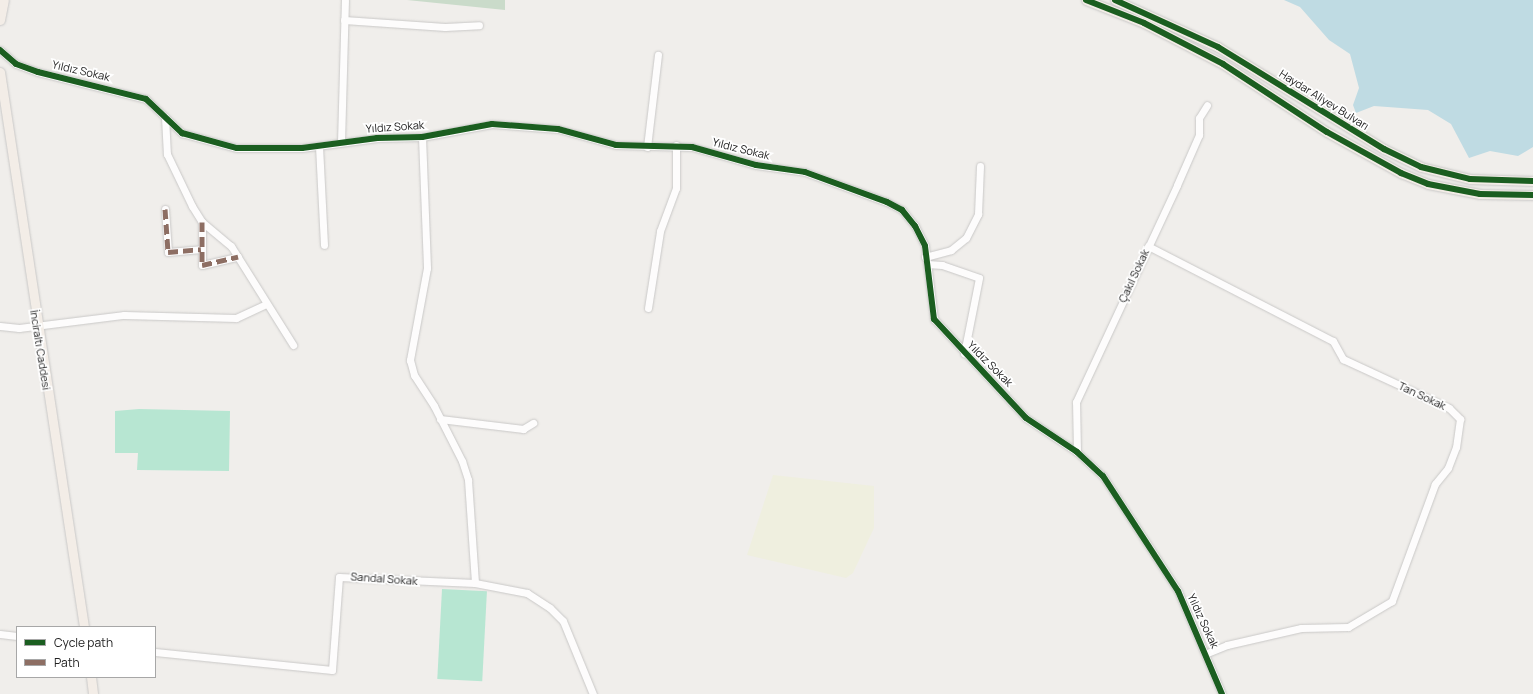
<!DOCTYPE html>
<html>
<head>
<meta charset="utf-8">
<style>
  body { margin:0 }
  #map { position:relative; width:1533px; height:694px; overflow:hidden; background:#f0eeeb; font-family:Manrope,sans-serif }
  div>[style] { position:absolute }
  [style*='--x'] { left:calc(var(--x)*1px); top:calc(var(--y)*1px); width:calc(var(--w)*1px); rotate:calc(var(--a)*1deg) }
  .farmland>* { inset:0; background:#efefdf }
  .cemetery>* { inset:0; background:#cadbca }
  .pitch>* { inset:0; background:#b7e6d2; transform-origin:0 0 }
  .water>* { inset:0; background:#bfdbe3 }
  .roads { filter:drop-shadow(0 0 1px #c9c8c7) drop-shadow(0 0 1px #c9c8c7) }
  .minor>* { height:7px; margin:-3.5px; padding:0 3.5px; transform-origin:3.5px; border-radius:3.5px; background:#fdfcfc }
  .major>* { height:9px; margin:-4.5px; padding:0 4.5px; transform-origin:4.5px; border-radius:4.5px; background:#f3ede7 }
  .quiet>* { height:5px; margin-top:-2.5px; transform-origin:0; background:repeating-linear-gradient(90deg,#8d6e63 0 10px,transparent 0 15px) }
  .cycleway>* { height:6px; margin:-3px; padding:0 3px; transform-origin:3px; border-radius:3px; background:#1b5e20 }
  span { translate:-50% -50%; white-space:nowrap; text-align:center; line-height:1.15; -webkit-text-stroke:3.5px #fff; paint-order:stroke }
  .street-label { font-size:11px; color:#222 }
  .legend { position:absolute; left:16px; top:626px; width:140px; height:52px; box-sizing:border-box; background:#fff; border:1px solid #a7a7a7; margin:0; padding:5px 7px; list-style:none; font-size:12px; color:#222 }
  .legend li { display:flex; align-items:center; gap:8px; height:20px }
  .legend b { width:20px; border:1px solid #a7a7a7 }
</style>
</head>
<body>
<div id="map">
  <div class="farmland">
    <div style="clip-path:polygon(773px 475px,874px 486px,874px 528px,853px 573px,846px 578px,747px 555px)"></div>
  </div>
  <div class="cemetery">
    <div style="clip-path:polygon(407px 0,505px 0,505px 10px)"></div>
  </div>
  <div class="pitch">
    <div style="clip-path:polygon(139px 409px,230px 411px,229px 471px,137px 470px,138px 453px,115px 453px,115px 411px)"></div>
    <div style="left:442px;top:589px;width:45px;height:90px;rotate:3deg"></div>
  </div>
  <div class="water">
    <div style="clip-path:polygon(1284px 0,1533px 0,1533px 147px,1518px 156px,1490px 151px,1469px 158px,1451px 124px,1428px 110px,1374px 106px,1356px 113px,1353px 105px,1359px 88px,1350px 54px,1329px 40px,1300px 7px)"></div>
  </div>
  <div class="roads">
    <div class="minor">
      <div style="--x:344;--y:20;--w:101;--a:4"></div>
      <div style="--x:445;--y:27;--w:34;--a:-3"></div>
      <div style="--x:0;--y:50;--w:21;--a:41"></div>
      <div style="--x:16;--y:64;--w:23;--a:20"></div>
      <div style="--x:38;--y:72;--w:111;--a:14"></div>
      <div style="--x:146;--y:99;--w:50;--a:43.4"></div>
      <div style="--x:182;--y:133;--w:57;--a:15.3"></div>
      <div style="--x:237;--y:148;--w:65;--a:0"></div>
      <div style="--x:302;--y:148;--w:76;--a:-7.6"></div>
      <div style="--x:377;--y:138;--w:45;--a:-1.3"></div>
      <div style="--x:422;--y:137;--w:71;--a:-10.5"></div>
      <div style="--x:492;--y:124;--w:66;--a:4.3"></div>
      <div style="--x:558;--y:129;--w:60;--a:15.4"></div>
      <div style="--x:616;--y:145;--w:76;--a:1.5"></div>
      <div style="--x:692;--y:147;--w:66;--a:15.7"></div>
      <div style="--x:756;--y:165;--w:49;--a:8.1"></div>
      <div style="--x:805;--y:172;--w:87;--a:20.1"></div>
      <div style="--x:887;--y:202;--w:17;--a:28"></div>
      <div style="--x:902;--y:210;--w:21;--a:51"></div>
      <div style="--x:915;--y:226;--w:22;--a:63"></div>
      <div style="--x:925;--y:246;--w:74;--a:83"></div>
      <div style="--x:934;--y:319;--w:135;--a:47.1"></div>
      <div style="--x:1026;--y:418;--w:61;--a:33.7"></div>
      <div style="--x:1077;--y:452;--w:35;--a:43"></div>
      <div style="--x:1103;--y:476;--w:137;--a:56.9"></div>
      <div style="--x:1178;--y:591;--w:112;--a:66.9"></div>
      <div style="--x:165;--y:117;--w:37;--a:87"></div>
      <div style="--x:167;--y:154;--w:58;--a:64.3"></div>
      <div style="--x:192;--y:206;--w:19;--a:58"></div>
      <div style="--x:202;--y:222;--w:38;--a:40"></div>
      <div style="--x:231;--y:246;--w:117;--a:57.9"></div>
      <div style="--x:422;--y:137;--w:131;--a:87.8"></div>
      <div style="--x:427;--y:268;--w:94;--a:100.5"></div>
      <div style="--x:410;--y:360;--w:16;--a:75"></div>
      <div style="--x:414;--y:375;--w:37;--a:57"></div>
      <div style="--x:434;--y:406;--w:62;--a:63"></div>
      <div style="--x:462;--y:461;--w:20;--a:72"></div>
      <div style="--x:468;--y:480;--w:103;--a:86.1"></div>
      <div style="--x:341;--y:142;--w:142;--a:-88.4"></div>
      <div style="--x:319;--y:146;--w:99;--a:87.1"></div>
      <div style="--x:647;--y:147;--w:93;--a:-83.2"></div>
      <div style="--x:165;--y:209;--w:43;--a:86"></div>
      <div style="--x:168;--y:252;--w:33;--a:-5"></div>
      <div style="--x:202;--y:222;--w:43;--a:90"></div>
      <div style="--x:202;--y:265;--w:37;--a:-13"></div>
      <div style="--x:1148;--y:246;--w:208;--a:27.2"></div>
      <div style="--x:1333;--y:341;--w:21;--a:61"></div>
      <div style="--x:1343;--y:359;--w:117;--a:24.8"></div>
      <div style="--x:1449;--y:408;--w:16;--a:45"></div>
      <div style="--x:1460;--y:419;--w:28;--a:98"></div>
      <div style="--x:1456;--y:447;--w:22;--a:111"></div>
      <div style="--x:1448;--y:468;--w:21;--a:129"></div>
      <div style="--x:1435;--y:484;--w:125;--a:110.2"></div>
      <div style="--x:1392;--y:601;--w:51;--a:149.4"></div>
      <div style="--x:1348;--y:627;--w:47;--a:178.8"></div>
      <div style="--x:1301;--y:628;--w:76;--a:167.1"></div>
      <div style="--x:1227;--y:645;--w:22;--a:158"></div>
      <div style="--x:925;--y:257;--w:27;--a:-15"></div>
      <div style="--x:951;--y:250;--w:19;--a:-39"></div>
      <div style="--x:966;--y:238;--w:27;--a:-63"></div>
      <div style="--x:978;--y:214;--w:48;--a:-87.6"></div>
      <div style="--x:927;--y:264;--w:15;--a:4"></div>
      <div style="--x:942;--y:265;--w:39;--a:19"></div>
      <div style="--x:979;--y:278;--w:77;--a:101.2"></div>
      <div style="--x:648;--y:308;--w:78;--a:-81.1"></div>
      <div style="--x:660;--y:231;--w:46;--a:-69.6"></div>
      <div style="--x:676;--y:188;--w:43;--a:-90"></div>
      <div style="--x:0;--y:326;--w:19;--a:6"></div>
      <div style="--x:19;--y:328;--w:106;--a:-7.1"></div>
      <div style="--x:124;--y:315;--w:112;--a:1.5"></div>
      <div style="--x:236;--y:318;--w:33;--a:-25"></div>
      <div style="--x:440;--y:419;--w:84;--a:6.9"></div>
      <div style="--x:523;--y:429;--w:12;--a:-31"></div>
      <div style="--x:1077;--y:452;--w:50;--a:-91.1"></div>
      <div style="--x:1076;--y:402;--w:239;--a:-65"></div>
      <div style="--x:1177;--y:185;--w:55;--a:-66.3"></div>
      <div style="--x:1199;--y:135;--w:17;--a:-90"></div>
      <div style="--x:1199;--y:118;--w:15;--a:-58"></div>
      <div style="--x:0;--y:634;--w:17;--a:7"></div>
      <div style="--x:155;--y:652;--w:178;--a:5.8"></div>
      <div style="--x:332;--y:670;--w:93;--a:-85.7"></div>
      <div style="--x:339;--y:577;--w:136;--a:2.5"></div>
      <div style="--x:475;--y:583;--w:53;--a:10.9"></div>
      <div style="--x:527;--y:593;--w:27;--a:33"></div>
      <div style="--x:550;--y:608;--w:18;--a:45"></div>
      <div style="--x:563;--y:621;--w:79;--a:67.7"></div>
    </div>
    <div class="major">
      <div style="--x:1086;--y:0;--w:62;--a:21.6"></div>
      <div style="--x:1144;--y:23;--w:89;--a:27.4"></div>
      <div style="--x:1223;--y:64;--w:124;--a:33.2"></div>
      <div style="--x:1327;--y:132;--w:85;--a:29"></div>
      <div style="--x:1401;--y:173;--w:29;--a:22"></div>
      <div style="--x:1428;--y:184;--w:53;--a:10.9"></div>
      <div style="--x:1480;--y:194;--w:53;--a:1.1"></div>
      <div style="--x:1115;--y:0;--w:113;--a:24.5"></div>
      <div style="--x:1218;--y:47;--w:195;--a:31.6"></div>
      <div style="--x:1384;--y:149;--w:41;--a:25.9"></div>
      <div style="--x:1421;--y:167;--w:50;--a:13.8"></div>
      <div style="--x:1470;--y:179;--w:63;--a:1.8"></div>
      <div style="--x:0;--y:20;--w:20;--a:-79"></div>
      <div style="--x:0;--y:72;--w:561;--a:81.39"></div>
      <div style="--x:91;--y:677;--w:17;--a:83"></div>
    </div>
  </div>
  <div class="quiet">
    <div style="--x:165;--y:209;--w:43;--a:86"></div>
    <div style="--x:168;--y:252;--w:33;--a:-5"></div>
    <div style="--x:202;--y:222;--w:43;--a:90"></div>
    <div style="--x:202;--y:265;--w:37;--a:-13"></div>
  </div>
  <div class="cycleway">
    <div style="--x:1086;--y:0;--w:62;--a:21.6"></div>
    <div style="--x:1144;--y:23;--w:89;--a:27.4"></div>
    <div style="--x:1223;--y:64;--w:124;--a:33.2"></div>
    <div style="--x:1327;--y:132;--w:85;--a:29"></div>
    <div style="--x:1401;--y:173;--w:29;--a:22"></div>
    <div style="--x:1428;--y:184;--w:53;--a:10.9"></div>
    <div style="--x:1480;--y:194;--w:53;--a:1.1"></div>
    <div style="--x:1115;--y:0;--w:113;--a:24.5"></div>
    <div style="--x:1218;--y:47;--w:195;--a:31.6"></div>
    <div style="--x:1384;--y:149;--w:41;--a:25.9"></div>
    <div style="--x:1421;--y:167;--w:50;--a:13.8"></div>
    <div style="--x:1470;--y:179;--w:63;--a:1.8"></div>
    <div style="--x:0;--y:50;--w:21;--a:41"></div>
    <div style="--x:16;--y:64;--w:23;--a:20"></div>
    <div style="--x:38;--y:72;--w:111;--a:14"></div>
    <div style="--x:146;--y:99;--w:50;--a:43.4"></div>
    <div style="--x:182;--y:133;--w:57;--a:15.3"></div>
    <div style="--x:237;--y:148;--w:65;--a:0"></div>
    <div style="--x:302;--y:148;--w:76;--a:-7.6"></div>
    <div style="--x:377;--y:138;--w:45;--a:-1.3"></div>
    <div style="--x:422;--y:137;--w:71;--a:-10.5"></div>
    <div style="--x:492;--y:124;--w:66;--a:4.3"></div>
    <div style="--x:558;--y:129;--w:60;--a:15.4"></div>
    <div style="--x:616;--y:145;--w:76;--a:1.5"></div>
    <div style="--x:692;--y:147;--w:66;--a:15.7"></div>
    <div style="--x:756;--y:165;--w:49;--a:8.1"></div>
    <div style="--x:805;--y:172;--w:87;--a:20.1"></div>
    <div style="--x:887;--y:202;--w:17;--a:28"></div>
    <div style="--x:902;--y:210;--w:21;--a:51"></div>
    <div style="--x:915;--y:226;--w:22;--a:63"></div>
    <div style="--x:925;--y:246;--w:74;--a:83"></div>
    <div style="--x:934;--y:319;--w:135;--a:47.1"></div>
    <div style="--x:1026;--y:418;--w:61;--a:33.7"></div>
    <div style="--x:1077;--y:452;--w:35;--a:43"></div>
    <div style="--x:1103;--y:476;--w:137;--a:56.9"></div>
    <div style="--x:1178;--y:591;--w:112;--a:66.9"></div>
  </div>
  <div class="street-label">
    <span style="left:81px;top:71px;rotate:13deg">Yıldız Sokak</span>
    <span style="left:1324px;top:100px;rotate:32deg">Haydar Aliyev Bulvarı</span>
    <span style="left:395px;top:127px;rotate:-4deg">Yıldız Sokak</span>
    <span style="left:741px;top:149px;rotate:14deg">Yıldız Sokak</span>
    <span style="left:1134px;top:276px;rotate:-65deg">Çakıl Sokak</span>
    <span style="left:40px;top:350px;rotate:81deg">İnciraltı Caddesi</span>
    <span style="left:990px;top:364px;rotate:45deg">Yıldız Sokak</span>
    <span style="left:1422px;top:396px;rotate:25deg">Tan Sokak</span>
    <span style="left:384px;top:579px;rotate:4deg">Sandal Sokak</span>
    <span style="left:1203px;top:621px;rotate:65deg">Yıldız Sokak</span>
  </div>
  <ul class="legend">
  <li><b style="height:5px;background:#1b5e20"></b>Cycle path</li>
  <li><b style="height:5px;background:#8d6e63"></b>Path</li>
  </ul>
</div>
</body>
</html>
